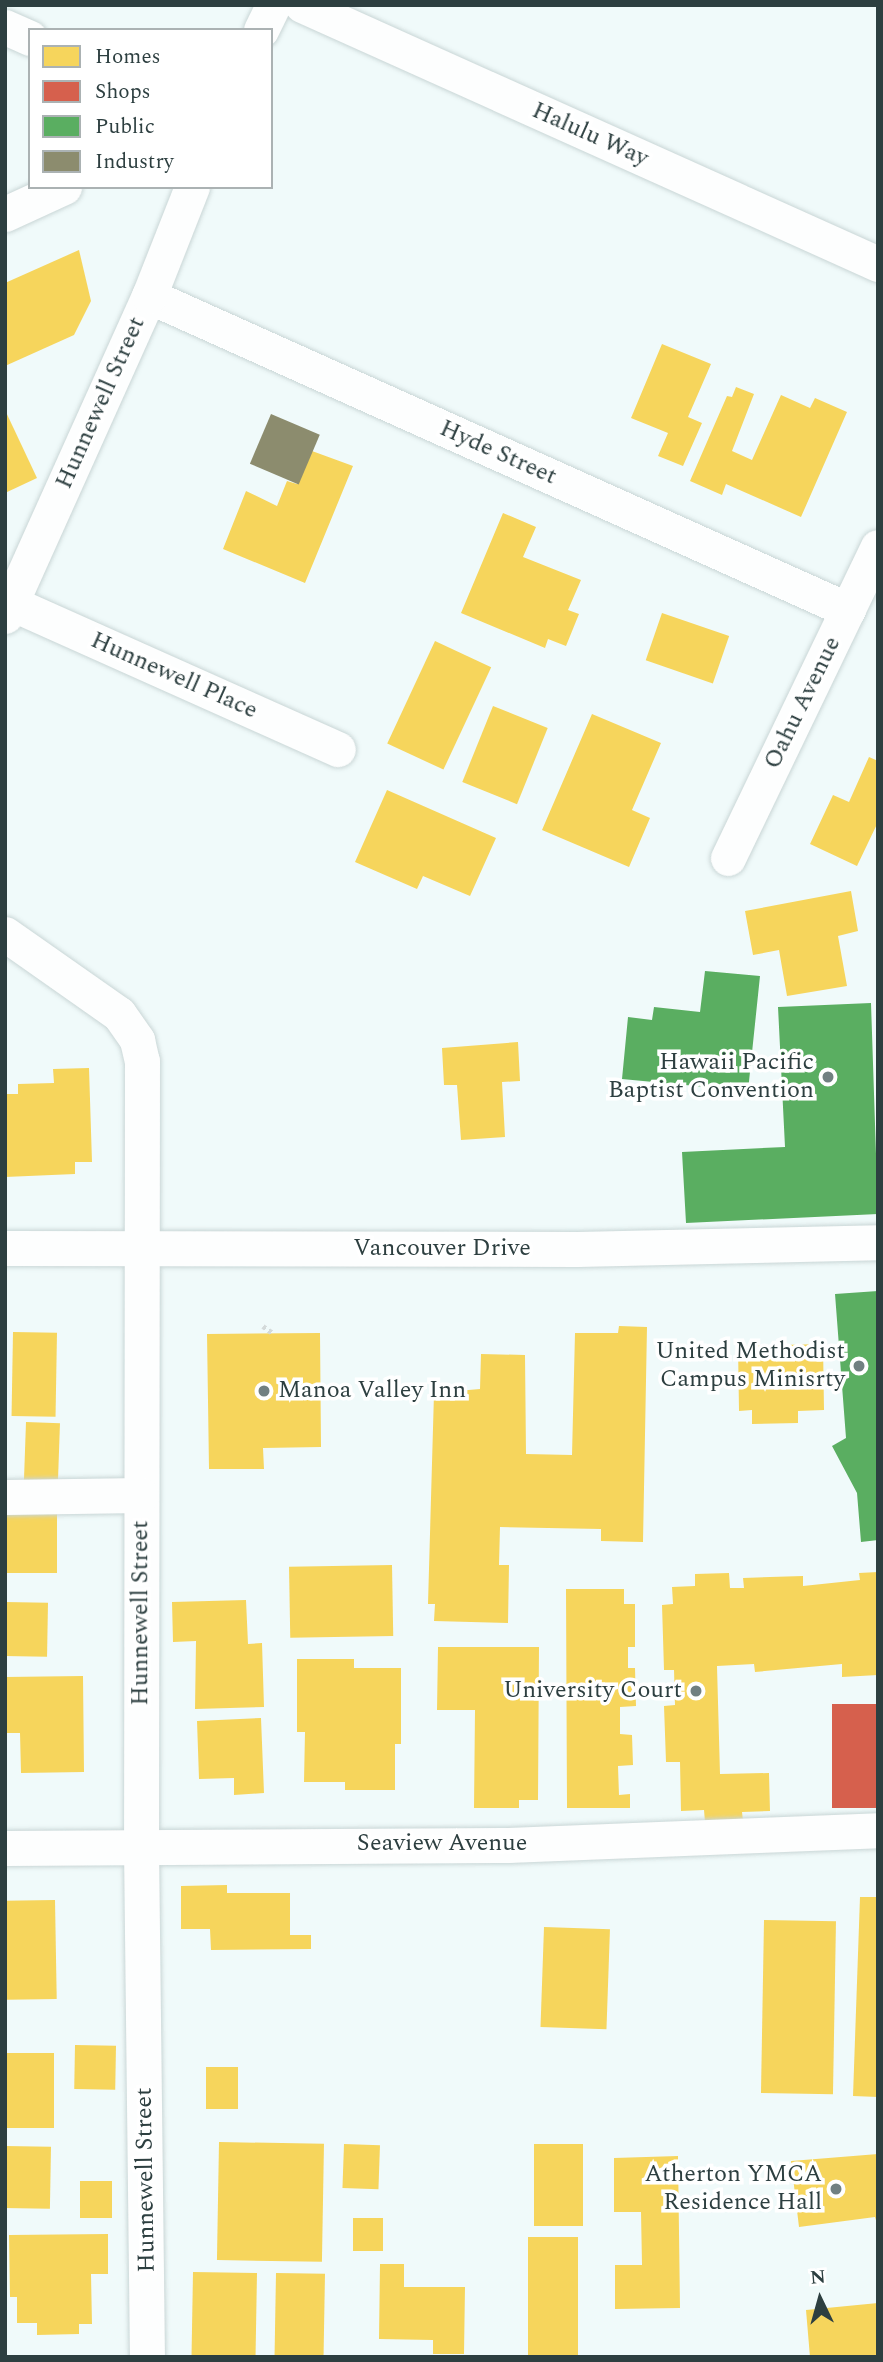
<!DOCTYPE html>
<html>
<head>
<meta charset="utf-8">
<style>
  body { margin:0 }
  #map { position:relative; width:883px; height:2362px; overflow:hidden; background:#f0fafa; font-family:Spectral,serif }
  div>[style] { position:absolute }
  [style*='--x'] { left:calc(var(--x)*1px); top:calc(var(--y)*1px); width:calc(var(--w)*1px); rotate:calc(var(--a)*1deg) }
  .homes>* { inset:0; background:#f6d55c; transform-origin:0 0 }
  .shops>* { inset:0; background:#d6604d; transform-origin:0 0 }
  .public>* { inset:0; background:#5aae61 }
  .industry>* { inset:0; background:#8c8c6e; transform-origin:0 0 }
  .path>* { height:4.5px; margin-top:-2.25px; transform-origin:0; background:repeating-linear-gradient(90deg,#d4dada 0 3.5px,transparent 0 7px) }
  .roads { filter:drop-shadow(0 0 2px #c9d6d6) drop-shadow(0 0 2px #c9d6d6) }
  .street>* { height:35px; margin:-17.5px; padding:0 17.5px; transform-origin:17.5px; border-radius:17.5px; background:#fdfefe }
  .dots>* { width:19px; height:19px; translate:-50% -50%; box-sizing:border-box; border:4px solid #fff; border-radius:50% }
  span { translate:-50% -50%; white-space:nowrap; text-align:center; line-height:1.15; -webkit-text-stroke:7px #fff; paint-order:stroke }
  .street-label { font-size:24px; color:#2d3f40 }
  .poi-label { font-size:24px; color:#2d3f40 }
  .right { translate:-100% -50%; text-align:right }
  .left { translate:0 -50%; text-align:left }
  .frame { position:absolute; inset:0; border:7px solid #2d3f40; pointer-events:none }
  .legend { position:absolute; left:28px; top:28px; width:245px; height:161px; box-sizing:border-box; background:#fff; border:2px solid #abb2b3; margin:0; padding:9px 12px; list-style:none; font-size:21px; color:#2d3f40 }
  .legend li { display:flex; align-items:center; gap:14px; height:35px }
  .legend b { width:35px; border:2px solid #abb2b3 }
  .north { position:absolute; left:785px; top:2264px; width:70px; height:70px; -webkit-text-stroke:5px #fff; paint-order:stroke; rotate:355deg; font-size:19px; font-weight:700; line-height:28px; text-align:center; color:#2d3f40 }
  .north::after { content:''; display:block; margin:auto; width:24px; height:32px; background:#2d3f40; clip-path:polygon(50% 0,100% 100%,50% 72%,0 100%) }
</style>
</head>
<body>
<div id="map">
  <div class="homes">
    <div style="clip-path:polygon(79px 250px,91px 301px,74px 335px,5px 366px,5px 283px)"></div>
    <div style="clip-path:polygon(662px 344px,711px 364px,688px 417px,702px 423px,683px 466px,658px 456px,668px 433px,631px 418px)"></div>
    <div style="clip-path:polygon(736px 387px,754px 394px,732px 451px,752px 460px,781px 395px,810px 408px,815px 398px,847px 412px,801px 517px,726px 484px,722px 495px,690px 481px,727px 396px,732px 397px)"></div>
    <div style="clip-path:polygon(5px 410px,37px 478px,5px 493px)"></div>
    <div style="clip-path:polygon(312px 451px,353px 466px,305px 583px,223px 549px,246px 491px,277px 506px,287px 481px,297px 484px)"></div>
    <div style="clip-path:polygon(503px 513px,536px 527px,523px 557px,581px 580px,568px 610px,579px 614px,566px 646px,548px 639px,545px 648px,461px 613px)"></div>
    <div style="left:662px;top:613px;width:71px;height:50px;rotate:19deg"></div>
    <div style="left:435px;top:641px;width:62px;height:113px;rotate:25deg"></div>
    <div style="left:493px;top:706px;width:59px;height:82px;rotate:22deg"></div>
    <div style="clip-path:polygon(592px 714px,661px 743px,632px 810px,650px 818px,629px 867px,542px 830px)"></div>
    <div style="clip-path:polygon(869px 757px,878px 761px,878px 822px,857px 866px,810px 844px,833px 795px,849px 802px)"></div>
    <div style="clip-path:polygon(387px 790px,496px 838px,470px 896px,423px 876px,417px 889px,355px 862px)"></div>
    <div style="clip-path:polygon(851px 891px,858px 931px,838px 936px,847px 986px,787px 996px,779px 950px,753px 955px,745px 911px)"></div>
    <div style="clip-path:polygon(518px 1042px,520px 1081px,502px 1082px,505px 1137px,461px 1140px,457px 1085px,444px 1085px,442px 1048px)"></div>
    <div style="clip-path:polygon(89px 1068px,92px 1162px,75px 1162px,75px 1174px,5px 1177px,5px 1094px,18px 1094px,18px 1084px,54px 1083px,53px 1069px)"></div>
    <div style="clip-path:polygon(619px 1326px,647px 1327px,643px 1542px,601px 1541px,601px 1529px,500px 1527px,499px 1565px,509px 1565px,508px 1623px,434px 1621px,435px 1604px,428px 1604px,434px 1393px,480px 1389px,481px 1354px,525px 1355px,526px 1454px,572px 1455px,575px 1333px,618px 1333px)"></div>
    <div style="left:13px;top:1332px;width:44px;height:84px;rotate:1deg"></div>
    <div style="clip-path:polygon(320px 1333px,321px 1447px,263px 1448px,264px 1469px,209px 1469px,207px 1334px)"></div>
    <div style="clip-path:polygon(823px 1344px,824px 1410px,798px 1411px,798px 1423px,752px 1424px,752px 1410px,739px 1411px,738px 1346px)"></div>
    <div style="left:26px;top:1422px;width:34px;height:66px;rotate:2deg"></div>
    <div style="clip-path:polygon(57px 1497px,57px 1573px,5px 1573px,5px 1510px)"></div>
    <div style="left:392px;top:1565px;width:71px;height:103px;rotate:89deg"></div>
    <div style="clip-path:polygon(878px 1572px,878px 1675px,842px 1677px,842px 1664px,755px 1672px,754px 1664px,717px 1666px,720px 1774px,769px 1773px,770px 1811px,742px 1812px,743px 1821px,705px 1822px,704px 1810px,681px 1811px,680px 1762px,666px 1762px,664px 1706px,675px 1705px,674px 1670px,664px 1670px,662px 1605px,673px 1604px,672px 1587px,695px 1586px,695px 1574px,729px 1573px,730px 1588px,744px 1588px,743px 1578px,803px 1576px,803px 1586px,860px 1580px,859px 1573px)"></div>
    <div style="clip-path:polygon(566px 1589px,624px 1589px,624px 1604px,635px 1604px,635px 1647px,628px 1647px,628px 1668px,635px 1668px,636px 1706px,620px 1707px,620px 1734px,632px 1735px,633px 1765px,618px 1766px,619px 1795px,630px 1794px,630px 1808px,567px 1808px)"></div>
    <div style="clip-path:polygon(246px 1600px,248px 1644px,262px 1643px,264px 1707px,195px 1709px,196px 1641px,173px 1642px,172px 1602px)"></div>
    <div style="left:5px;top:1602px;width:43px;height:54px;rotate:1deg"></div>
    <div style="clip-path:polygon(438px 1647px,539px 1647px,538px 1800px,519px 1800px,519px 1808px,474px 1808px,475px 1710px,437px 1710px)"></div>
    <div style="clip-path:polygon(297px 1659px,354px 1659px,354px 1668px,401px 1668px,401px 1744px,395px 1744px,395px 1790px,345px 1790px,345px 1782px,304px 1782px,305px 1732px,297px 1732px)"></div>
    <div style="clip-path:polygon(83px 1676px,84px 1772px,21px 1773px,20px 1733px,5px 1733px,5px 1677px)"></div>
    <div style="clip-path:polygon(261px 1718px,264px 1793px,234px 1795px,234px 1778px,199px 1779px,197px 1721px)"></div>
    <div style="clip-path:polygon(227px 1885px,227px 1893px,290px 1893px,290px 1935px,311px 1935px,311px 1949px,211px 1950px,210px 1929px,181px 1929px,181px 1886px)"></div>
    <div style="clip-path:polygon(860px 1897px,878px 1897px,878px 2097px,853px 2096px)"></div>
    <div style="left:55px;top:1900px;width:99px;height:50px;rotate:89deg"></div>
    <div style="left:764px;top:1920px;width:72px;height:173px;rotate:1deg"></div>
    <div style="left:544px;top:1927px;width:66px;height:100px;rotate:2deg"></div>
    <div style="left:75px;top:2045px;width:41px;height:44px;rotate:1deg"></div>
    <div style="left:5px;top:2053px;width:49px;height:75px"></div>
    <div style="left:206px;top:2067px;width:32px;height:42px"></div>
    <div style="left:219px;top:2142px;width:105px;height:118px;rotate:1deg"></div>
    <div style="left:344px;top:2144px;width:36px;height:44px;rotate:2deg"></div>
    <div style="left:534px;top:2144px;width:49px;height:82px"></div>
    <div style="left:5px;top:2146px;width:46px;height:62px;rotate:1deg"></div>
    <div style="clip-path:polygon(878px 2154px,878px 2227px,875px 2217px,799px 2227px,791px 2161px)"></div>
    <div style="clip-path:polygon(678px 2156px,680px 2308px,615px 2309px,615px 2265px,642px 2265px,641px 2212px,614px 2212px,614px 2158px)"></div>
    <div style="left:80px;top:2181px;width:32px;height:37px"></div>
    <div style="left:353px;top:2218px;width:30px;height:33px"></div>
    <div style="clip-path:polygon(108px 2234px,108px 2274px,91px 2274px,92px 2324px,79px 2324px,79px 2334px,37px 2335px,37px 2323px,17px 2323px,17px 2297px,10px 2297px,9px 2235px)"></div>
    <div style="left:528px;top:2237px;width:50px;height:120px"></div>
    <div style="clip-path:polygon(380px 2264px,404px 2264px,404px 2287px,465px 2287px,464px 2354px,433px 2354px,433px 2340px,379px 2339px)"></div>
    <div style="left:193px;top:2272px;width:64px;height:85px;rotate:1deg"></div>
    <div style="left:276px;top:2273px;width:49px;height:84px;rotate:1deg"></div>
    <div style="clip-path:polygon(878px 2303px,878px 2357px,810px 2357px,806px 2310px)"></div>
  </div>
  <div class="shops">
    <div style="left:878px;top:1704px;width:104px;height:46px;rotate:90deg"></div>
  </div>
  <div class="public">
    <div style="clip-path:polygon(705px 971px,760px 976px,748px 1091px,622px 1079px,628px 1017px,652px 1020px,654px 1007px,700px 1012px)"></div>
    <div style="clip-path:polygon(871px 1003px,878px 1214px,686px 1223px,682px 1152px,785px 1147px,778px 1007px)"></div>
    <div style="clip-path:polygon(878px 1291px,878px 1540px,861px 1542px,857px 1493px,832px 1446px,846px 1438px,835px 1294px)"></div>
  </div>
  <div class="industry">
    <div style="left:271px;top:414px;width:53px;height:54px;rotate:23deg"></div>
  </div>
  <div class="path">
    <div style="--x:263;--y:1326;--w:12;--a:35"></div>
  </div>
  <div class="roads">
    <div class="street">
      <div style="--x:302;--y:5;--w:632;--a:24.21"></div>
      <div style="--x:5;--y:27;--w:27;--a:24"></div>
      <div style="--x:261;--y:30;--w:28;--a:-64"></div>
      <div style="--x:5;--y:214;--w:65;--a:-24.6"></div>
      <div style="--x:149;--y:296;--w:766;--a:24.19"></div>
      <div style="--x:11;--y:603;--w:358;--a:24.1"></div>
      <div style="--x:5;--y:616;--w:351;--a:-65.8"></div>
      <div style="--x:149;--y:296;--w:117;--a:-68.5"></div>
      <div style="--x:728;--y:858;--w:345;--a:-64.3"></div>
      <div style="--x:5;--y:934;--w:139;--a:35.1"></div>
      <div style="--x:119;--y:1014;--w:32;--a:55"></div>
      <div style="--x:137;--y:1040;--w:22;--a:77"></div>
      <div style="--x:142;--y:1061;--w:786;--a:90.07"></div>
      <div style="--x:141;--y:1847;--w:510;--a:89.33"></div>
      <div style="--x:5;--y:1248;--w:572;--a:0.1"></div>
      <div style="--x:577;--y:1249;--w:301;--a:-1.3"></div>
      <div style="--x:5;--y:1497;--w:136;--a:-0.8"></div>
      <div style="--x:5;--y:1848;--w:503;--a:-0.34"></div>
      <div style="--x:508;--y:1845;--w:370;--a:-2.3"></div>
    </div>
  </div>
  <div class="dots">
    <div style="left:828px;top:1077px;background:#718081"></div>
    <div style="left:859px;top:1366px;background:#718081"></div>
    <div style="left:264px;top:1391px;background:#718081"></div>
    <div style="left:696px;top:1691px;background:#718081"></div>
    <div style="left:836px;top:2189px;background:#718081"></div>
  </div>
  <div class="street-label">
    <span style="left:590px;top:135px;rotate:24deg">Halulu Way</span>
    <span style="left:101px;top:403px;rotate:-66deg">Hunnewell Street</span>
    <span style="left:498px;top:453px;rotate:24deg">Hyde Street</span>
    <span style="left:174px;top:676px;rotate:24deg">Hunnewell Place</span>
    <span style="left:803px;top:703px;rotate:-64deg">Oahu Avenue</span>
    <span style="left:442px;top:1249px">Vancouver Drive</span>
    <span style="left:141px;top:1613px;rotate:-90deg">Hunnewell Street</span>
    <span style="left:442px;top:1844px">Seaview Avenue</span>
    <span style="left:146px;top:2180px;rotate:-91deg">Hunnewell Street</span>
  </div>
  <div class="poi-label">
    <span class="right" style="left:814px;top:1077px">Hawaii Pacific<br>Baptist Convention</span>
    <span class="right" style="left:845px;top:1366px">United Methodist<br>Campus Minisrty</span>
    <span class="left" style="left:278px;top:1391px">Manoa Valley Inn</span>
    <span class="right" style="left:682px;top:1691px">University Court</span>
    <span class="right" style="left:822px;top:2189px">Atherton YMCA<br>Residence Hall</span>
  </div>
  <div class="frame"></div>
  <ul class="legend">
  <li><b style="height:19px;background:#f6d55c"></b>Homes</li>
  <li><b style="height:19px;background:#d6604d"></b>Shops</li>
  <li><b style="height:19px;background:#5aae61"></b>Public</li>
  <li><b style="height:19px;background:#8c8c6e"></b>Industry</li>
  </ul>
  <div class="north">N</div>
</div>
</body>
</html>
